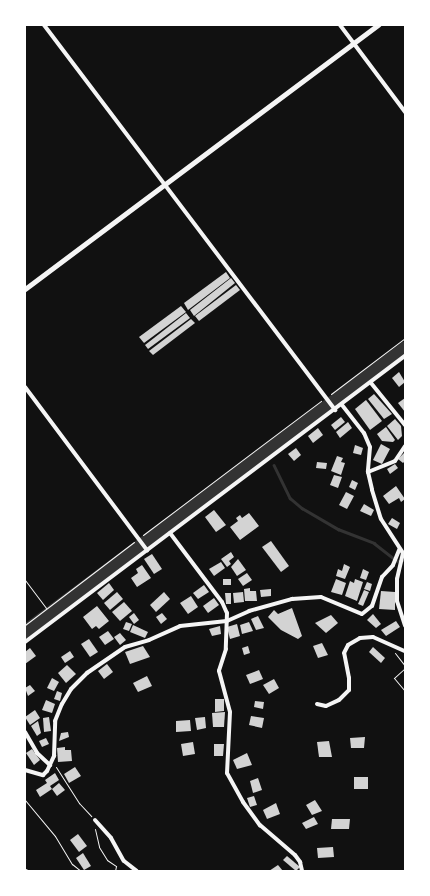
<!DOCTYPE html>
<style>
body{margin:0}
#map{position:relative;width:430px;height:896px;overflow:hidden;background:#111;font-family:"Alegreya Sans",sans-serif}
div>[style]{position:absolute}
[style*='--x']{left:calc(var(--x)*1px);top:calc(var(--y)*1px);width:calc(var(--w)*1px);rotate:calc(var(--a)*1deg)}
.stream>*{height:2.5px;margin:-1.25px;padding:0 1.25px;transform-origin:1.25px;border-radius:1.25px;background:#333}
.river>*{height:14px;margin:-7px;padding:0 7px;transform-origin:7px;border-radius:7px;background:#333}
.building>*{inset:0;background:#d3d3d3}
.path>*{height:1px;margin:-0.5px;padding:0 0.5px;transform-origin:0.5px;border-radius:0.5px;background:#f5f5f5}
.minor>*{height:4px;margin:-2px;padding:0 2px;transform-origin:2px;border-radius:2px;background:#f5f5f5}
.tertiary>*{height:4.5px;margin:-2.25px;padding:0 2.25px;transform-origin:2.25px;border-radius:2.25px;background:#f5f5f5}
span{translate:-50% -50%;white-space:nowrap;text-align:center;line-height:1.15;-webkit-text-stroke:4.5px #fff;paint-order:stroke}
.frame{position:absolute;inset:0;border:26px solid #fff;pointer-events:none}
</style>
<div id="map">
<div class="stream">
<div style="--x:274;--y:465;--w:37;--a:64"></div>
<div style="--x:290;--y:498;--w:16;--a:40"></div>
<div style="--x:302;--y:508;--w:42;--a:30.3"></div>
<div style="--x:338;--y:529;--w:39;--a:21"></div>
<div style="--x:374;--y:543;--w:29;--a:38"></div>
<div style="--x:397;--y:561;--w:8;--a:0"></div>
</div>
<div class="river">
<div style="--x:25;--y:632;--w:474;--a:-36.7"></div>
</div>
<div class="building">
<div style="clip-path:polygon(226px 272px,230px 278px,188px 310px,184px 303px)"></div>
<div style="clip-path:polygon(231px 278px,235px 283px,194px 316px,190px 310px)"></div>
<div style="clip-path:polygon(236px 285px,240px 290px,199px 321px,195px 316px)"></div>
<div style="clip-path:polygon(181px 306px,186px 312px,144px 343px,139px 337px)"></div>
<div style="clip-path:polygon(186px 313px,190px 318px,148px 349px,145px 345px)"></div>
<div style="clip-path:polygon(191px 319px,195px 323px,153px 355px,149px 351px)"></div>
<div style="clip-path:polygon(399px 372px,405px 382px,399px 387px,392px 378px)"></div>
<div style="clip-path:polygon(374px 394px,392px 414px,384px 419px,368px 399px)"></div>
<div style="clip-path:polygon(405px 398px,405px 412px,398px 403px)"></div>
<div style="clip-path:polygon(366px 400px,382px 421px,370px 430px,355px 409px)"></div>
<div style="clip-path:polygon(341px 417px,345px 422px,335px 430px,331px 425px)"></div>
<div style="clip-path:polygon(395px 419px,401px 426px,402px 436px,398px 440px,387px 426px)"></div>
<div style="clip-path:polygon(348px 422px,352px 428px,340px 438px,336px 432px)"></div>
<div style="clip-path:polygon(386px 427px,395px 440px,393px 442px,382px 441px,377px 434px)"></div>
<div style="clip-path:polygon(318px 428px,323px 435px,313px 443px,308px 436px)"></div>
<div style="clip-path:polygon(381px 444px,390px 449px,382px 464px,373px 460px)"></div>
<div style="clip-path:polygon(355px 445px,363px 448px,361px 455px,353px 453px)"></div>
<div style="clip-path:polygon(296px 448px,301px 455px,294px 461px,288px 454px)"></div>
<div style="clip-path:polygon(405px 452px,405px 461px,403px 463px,398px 459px)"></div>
<div style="clip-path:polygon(337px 456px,343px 458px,341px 462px,345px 463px,341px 475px,331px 471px)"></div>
<div style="clip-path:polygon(317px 462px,327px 463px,326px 469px,316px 468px)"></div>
<div style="clip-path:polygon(395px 464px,398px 468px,390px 474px,387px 469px)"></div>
<div style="clip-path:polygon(334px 475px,342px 477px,338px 488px,330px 485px)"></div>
<div style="clip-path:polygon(352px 480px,358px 483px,355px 490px,349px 487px)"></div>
<div style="clip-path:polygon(396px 486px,405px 499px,401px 502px,399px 498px,389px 504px,383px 496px)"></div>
<div style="clip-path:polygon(346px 492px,354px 496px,347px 509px,339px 505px)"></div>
<div style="clip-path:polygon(364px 504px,374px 510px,371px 516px,360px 511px)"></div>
<div style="clip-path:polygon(214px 510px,226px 525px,216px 532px,205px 517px)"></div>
<div style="clip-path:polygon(249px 513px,259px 526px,240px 540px,230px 527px,238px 521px,236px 518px,240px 515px,242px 518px)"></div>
<div style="clip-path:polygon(392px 518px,400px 523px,397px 529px,388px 524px)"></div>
<div style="clip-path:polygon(271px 541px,289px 566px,281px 572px,262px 547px)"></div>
<div style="clip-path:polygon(231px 552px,234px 557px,229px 561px,231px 564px,227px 567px,221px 559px)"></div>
<div style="clip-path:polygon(152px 554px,162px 569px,154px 574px,144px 559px)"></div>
<div style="clip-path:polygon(238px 559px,246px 570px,237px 576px,231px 567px)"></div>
<div style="clip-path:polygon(221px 562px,225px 568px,214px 576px,209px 569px)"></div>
<div style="clip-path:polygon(344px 564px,350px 567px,345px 579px,336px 576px,338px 569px,342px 571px)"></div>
<div style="clip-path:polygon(142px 565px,151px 578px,137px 587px,131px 578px,138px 573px,136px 569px)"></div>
<div style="clip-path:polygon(363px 569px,369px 572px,366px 580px,360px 578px)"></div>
<div style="clip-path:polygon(247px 573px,252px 580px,243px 586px,238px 579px)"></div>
<div style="clip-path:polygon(223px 579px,231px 579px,231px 585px,223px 585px)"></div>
<div style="clip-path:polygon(336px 579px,346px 583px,342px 595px,331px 592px)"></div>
<div style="clip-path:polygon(355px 579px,363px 582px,357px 601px,345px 596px,350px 581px,354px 583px)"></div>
<div style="clip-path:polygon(367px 582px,372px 584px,370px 591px,364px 589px)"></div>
<div style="clip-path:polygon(109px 583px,114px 590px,103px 600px,97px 593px)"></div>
<div style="clip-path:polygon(204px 585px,209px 592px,198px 599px,193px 593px)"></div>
<div style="clip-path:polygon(250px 588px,250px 591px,256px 591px,257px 601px,245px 601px,244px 589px)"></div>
<div style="clip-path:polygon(271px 589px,271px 596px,261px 597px,260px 590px)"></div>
<div style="clip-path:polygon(364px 590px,369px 592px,363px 606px,358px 604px)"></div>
<div style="clip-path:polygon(381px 591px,395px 592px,395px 610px,379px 609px)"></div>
<div style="clip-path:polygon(117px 592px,123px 599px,110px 610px,104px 603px)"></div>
<div style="clip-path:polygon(164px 592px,170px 599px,156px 612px,150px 605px)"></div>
<div style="clip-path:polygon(243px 592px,244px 602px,234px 603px,233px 593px)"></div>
<div style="clip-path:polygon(225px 593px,231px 593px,231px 604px,226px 604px)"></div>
<div style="clip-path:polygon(191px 596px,198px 607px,188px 614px,180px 603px)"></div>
<div style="clip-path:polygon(214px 598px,219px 605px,208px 613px,203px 606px)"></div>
<div style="clip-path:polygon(124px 602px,132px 611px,120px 621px,112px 612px)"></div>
<div style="clip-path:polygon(97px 606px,109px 621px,99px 629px,96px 626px,92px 629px,83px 617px)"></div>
<div style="clip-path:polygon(292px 608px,302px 636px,298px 639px,281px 630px,268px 617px,274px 610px,278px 614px)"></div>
<div style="clip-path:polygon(134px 613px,139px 620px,134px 624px,129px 617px)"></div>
<div style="clip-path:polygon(162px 613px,167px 619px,161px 624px,156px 617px)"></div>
<div style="clip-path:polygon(373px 614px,381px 624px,376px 628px,367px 620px)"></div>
<div style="clip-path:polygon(331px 615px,338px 623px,326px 633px,315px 623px)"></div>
<div style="clip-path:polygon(258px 616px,264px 628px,256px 630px,251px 619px)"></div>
<div style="clip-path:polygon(396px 621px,400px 627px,386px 636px,381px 630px)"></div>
<div style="clip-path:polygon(126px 622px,132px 624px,129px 631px,123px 629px)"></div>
<div style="clip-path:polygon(249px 622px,253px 631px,242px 634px,240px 625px)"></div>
<div style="clip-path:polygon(237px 624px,240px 636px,230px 639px,227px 627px)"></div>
<div style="clip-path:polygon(133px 625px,148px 632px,145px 638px,130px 632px)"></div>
<div style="clip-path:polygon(220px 626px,221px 634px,212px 636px,209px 629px)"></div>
<div style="clip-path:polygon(108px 631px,114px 639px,105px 645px,99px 637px)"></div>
<div style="clip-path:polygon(120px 633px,126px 640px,120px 645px,114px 637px)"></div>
<div style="clip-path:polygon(89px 639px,98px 652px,90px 657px,81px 644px)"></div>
<div style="clip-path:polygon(322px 643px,328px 655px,318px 658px,313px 646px)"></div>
<div style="clip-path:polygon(143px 646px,150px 657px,130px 664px,125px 652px)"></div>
<div style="clip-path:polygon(248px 646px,250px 653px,244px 655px,242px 648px)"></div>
<div style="clip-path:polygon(373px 647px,385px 658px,381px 663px,369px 652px)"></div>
<div style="clip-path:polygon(30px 648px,36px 656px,25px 664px,25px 652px)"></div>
<div style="clip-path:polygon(70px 651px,74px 657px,65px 663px,61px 657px)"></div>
<div style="clip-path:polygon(107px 664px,113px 672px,104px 679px,98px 671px)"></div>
<div style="clip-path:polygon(67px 665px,76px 674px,66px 683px,58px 673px)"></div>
<div style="clip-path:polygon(259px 670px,263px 679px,250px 684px,246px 675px)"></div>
<div style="clip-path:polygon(147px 676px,152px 686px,138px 692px,133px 683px)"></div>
<div style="clip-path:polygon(52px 678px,59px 682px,54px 691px,47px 688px)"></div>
<div style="clip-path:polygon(274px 679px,279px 688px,269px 694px,263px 685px)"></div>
<div style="clip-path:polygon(30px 685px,35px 691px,28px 696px,25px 688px)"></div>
<div style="clip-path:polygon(57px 691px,62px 693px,60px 701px,54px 699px)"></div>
<div style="clip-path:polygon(215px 699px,224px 699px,224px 711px,215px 712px)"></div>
<div style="clip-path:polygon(46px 700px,55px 704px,52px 713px,42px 710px)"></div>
<div style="clip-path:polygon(255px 701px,264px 702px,263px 709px,254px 707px)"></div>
<div style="clip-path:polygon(35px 710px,40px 718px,30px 725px,25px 717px)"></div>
<div style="clip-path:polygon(225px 712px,224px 727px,213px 727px,212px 713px)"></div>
<div style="clip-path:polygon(251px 716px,264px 718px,262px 728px,249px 725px)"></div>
<div style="clip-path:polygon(49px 717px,51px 731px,44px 732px,43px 718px)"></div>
<div style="clip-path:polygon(205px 717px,206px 728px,197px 730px,195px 718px)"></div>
<div style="clip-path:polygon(190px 720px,191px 731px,176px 732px,176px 721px)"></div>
<div style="clip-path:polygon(38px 721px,41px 733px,37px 736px,31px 726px)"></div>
<div style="clip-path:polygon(68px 732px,69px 737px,59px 741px,61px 733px)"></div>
<div style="clip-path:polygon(365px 737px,364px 748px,351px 748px,350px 738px)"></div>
<div style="clip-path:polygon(46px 738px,49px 744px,42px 747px,39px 741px)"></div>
<div style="clip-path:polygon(329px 741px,332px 757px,319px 757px,317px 742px)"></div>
<div style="clip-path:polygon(193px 742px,195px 754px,183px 756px,181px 744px)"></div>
<div style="clip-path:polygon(214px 744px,224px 744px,223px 756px,214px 756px)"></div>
<div style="clip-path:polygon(65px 747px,65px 750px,71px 750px,72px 761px,58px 762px,57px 748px)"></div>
<div style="clip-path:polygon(32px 749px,40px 760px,34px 765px,26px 753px)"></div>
<div style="clip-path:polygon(247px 753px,252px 765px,237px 769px,233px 760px)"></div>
<div style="clip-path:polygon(75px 767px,81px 776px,69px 783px,64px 774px)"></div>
<div style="clip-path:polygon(55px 773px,59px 780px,50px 786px,52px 789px,40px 797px,36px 790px,47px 783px,45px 780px)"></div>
<div style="clip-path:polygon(354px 777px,368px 777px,368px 789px,354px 789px)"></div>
<div style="clip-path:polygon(258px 778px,262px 790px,253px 793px,250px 781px)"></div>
<div style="clip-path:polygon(59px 783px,65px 790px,57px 796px,52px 789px)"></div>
<div style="clip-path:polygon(254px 796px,257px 805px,250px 807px,247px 798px)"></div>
<div style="clip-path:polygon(315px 800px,322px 811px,312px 815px,306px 805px)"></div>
<div style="clip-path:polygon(276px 803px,280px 814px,267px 819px,263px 810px)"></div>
<div style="clip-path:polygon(314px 817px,318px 824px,306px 829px,302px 823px)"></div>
<div style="clip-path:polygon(332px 819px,350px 819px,349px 829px,331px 829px)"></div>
<div style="clip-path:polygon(78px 834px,87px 846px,79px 852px,70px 840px)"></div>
<div style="clip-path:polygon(333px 847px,334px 857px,318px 858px,317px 848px)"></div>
<div style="clip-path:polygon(83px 853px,91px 866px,84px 870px,76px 858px)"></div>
<div style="clip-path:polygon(287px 856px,300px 867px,296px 871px,283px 860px)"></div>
<div style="clip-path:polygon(278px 865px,283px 871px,269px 871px)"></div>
</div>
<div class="path">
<div style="--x:331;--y:394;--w:93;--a:-37.1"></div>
<div style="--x:143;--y:535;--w:223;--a:-37"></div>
<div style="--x:25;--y:580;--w:35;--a:53"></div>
<div style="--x:25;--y:625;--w:137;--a:-37.3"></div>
<div style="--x:395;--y:653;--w:16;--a:52"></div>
<div style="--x:405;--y:668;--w:15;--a:138"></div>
<div style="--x:394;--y:678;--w:17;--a:50"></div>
<div style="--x:56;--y:767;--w:43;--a:57.4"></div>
<div style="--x:79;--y:803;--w:18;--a:47"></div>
<div style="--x:25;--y:800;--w:47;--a:50.2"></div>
<div style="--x:55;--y:836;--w:33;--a:59"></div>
<div style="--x:72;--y:864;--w:11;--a:38"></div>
<div style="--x:95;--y:829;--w:18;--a:77"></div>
<div style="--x:99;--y:847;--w:15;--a:58"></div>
<div style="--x:107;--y:860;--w:11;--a:34"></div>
<div style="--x:116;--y:866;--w:5;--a:101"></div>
</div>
<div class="minor">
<div style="--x:44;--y:25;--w:483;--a:52.9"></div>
<div style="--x:340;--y:25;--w:109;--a:53.2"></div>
<div style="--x:371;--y:383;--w:54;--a:51"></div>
<div style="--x:25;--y:387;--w:204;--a:53.2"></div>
<div style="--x:342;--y:405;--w:36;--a:52"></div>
<div style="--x:364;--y:433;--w:15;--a:67"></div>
<div style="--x:370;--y:447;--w:25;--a:95"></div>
<div style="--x:368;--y:472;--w:18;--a:77"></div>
<div style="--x:372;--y:490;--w:30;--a:73"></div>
<div style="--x:381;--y:519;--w:40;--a:57.1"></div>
<div style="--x:403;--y:553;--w:27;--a:103"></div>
<div style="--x:397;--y:579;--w:22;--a:90"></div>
<div style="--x:397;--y:601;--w:26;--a:72"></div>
<div style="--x:368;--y:472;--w:29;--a:-22"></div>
<div style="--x:395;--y:461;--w:18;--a:-56"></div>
<div style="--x:170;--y:533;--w:86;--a:53"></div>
<div style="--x:222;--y:602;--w:12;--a:66"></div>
<div style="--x:227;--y:613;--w:36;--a:92"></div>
<div style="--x:226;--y:649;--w:23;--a:108"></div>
<div style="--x:219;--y:671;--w:42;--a:75"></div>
<div style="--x:230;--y:712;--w:61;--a:92.8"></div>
<div style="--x:227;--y:773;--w:33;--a:61"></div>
<div style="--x:243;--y:802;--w:29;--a:54"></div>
<div style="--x:260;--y:825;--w:46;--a:40.6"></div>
<div style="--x:295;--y:855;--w:9;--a:54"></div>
<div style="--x:300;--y:862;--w:9;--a:77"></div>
<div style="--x:25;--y:642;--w:476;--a:-37"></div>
<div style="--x:317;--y:704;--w:9;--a:13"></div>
<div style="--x:326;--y:706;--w:14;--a:-25"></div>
<div style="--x:339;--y:700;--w:14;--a:-45"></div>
<div style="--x:349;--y:690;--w:12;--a:-90"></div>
<div style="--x:349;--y:678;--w:25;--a:-101"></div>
<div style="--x:344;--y:653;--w:9;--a:-63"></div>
<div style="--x:348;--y:645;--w:14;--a:-30"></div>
<div style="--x:360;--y:638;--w:13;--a:-4"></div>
<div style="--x:373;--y:637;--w:35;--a:24"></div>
<div style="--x:25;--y:732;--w:24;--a:60"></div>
<div style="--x:37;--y:753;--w:18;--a:43"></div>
<div style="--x:25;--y:770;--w:19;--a:16"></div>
<div style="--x:43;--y:775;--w:6;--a:-45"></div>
<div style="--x:47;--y:771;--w:17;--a:-65"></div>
<div style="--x:54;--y:756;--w:35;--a:-88"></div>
<div style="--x:55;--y:721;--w:18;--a:-68"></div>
<div style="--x:62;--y:704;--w:17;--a:-59"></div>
<div style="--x:71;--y:689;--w:23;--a:-45"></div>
<div style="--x:87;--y:673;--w:46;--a:-34.4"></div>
<div style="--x:125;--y:647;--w:25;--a:-16"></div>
<div style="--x:149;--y:640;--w:34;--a:-24"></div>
<div style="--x:180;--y:626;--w:47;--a:-6.1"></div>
<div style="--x:227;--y:621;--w:24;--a:-24"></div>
<div style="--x:249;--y:611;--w:45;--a:-15.6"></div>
<div style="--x:292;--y:599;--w:29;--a:-4"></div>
<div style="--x:321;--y:597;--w:44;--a:22.5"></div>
<div style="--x:362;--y:614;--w:13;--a:-39"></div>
<div style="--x:372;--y:606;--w:31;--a:-71"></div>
<div style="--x:382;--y:577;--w:16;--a:-47"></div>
<div style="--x:393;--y:565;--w:16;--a:-68"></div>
<div style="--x:95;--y:820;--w:24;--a:48"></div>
<div style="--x:111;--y:838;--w:26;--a:61"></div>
<div style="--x:124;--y:861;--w:16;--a:38"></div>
<div style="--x:25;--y:871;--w:1;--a:0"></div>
</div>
<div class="tertiary">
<div style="--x:25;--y:289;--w:441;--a:-36.8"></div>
</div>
<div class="frame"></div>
</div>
